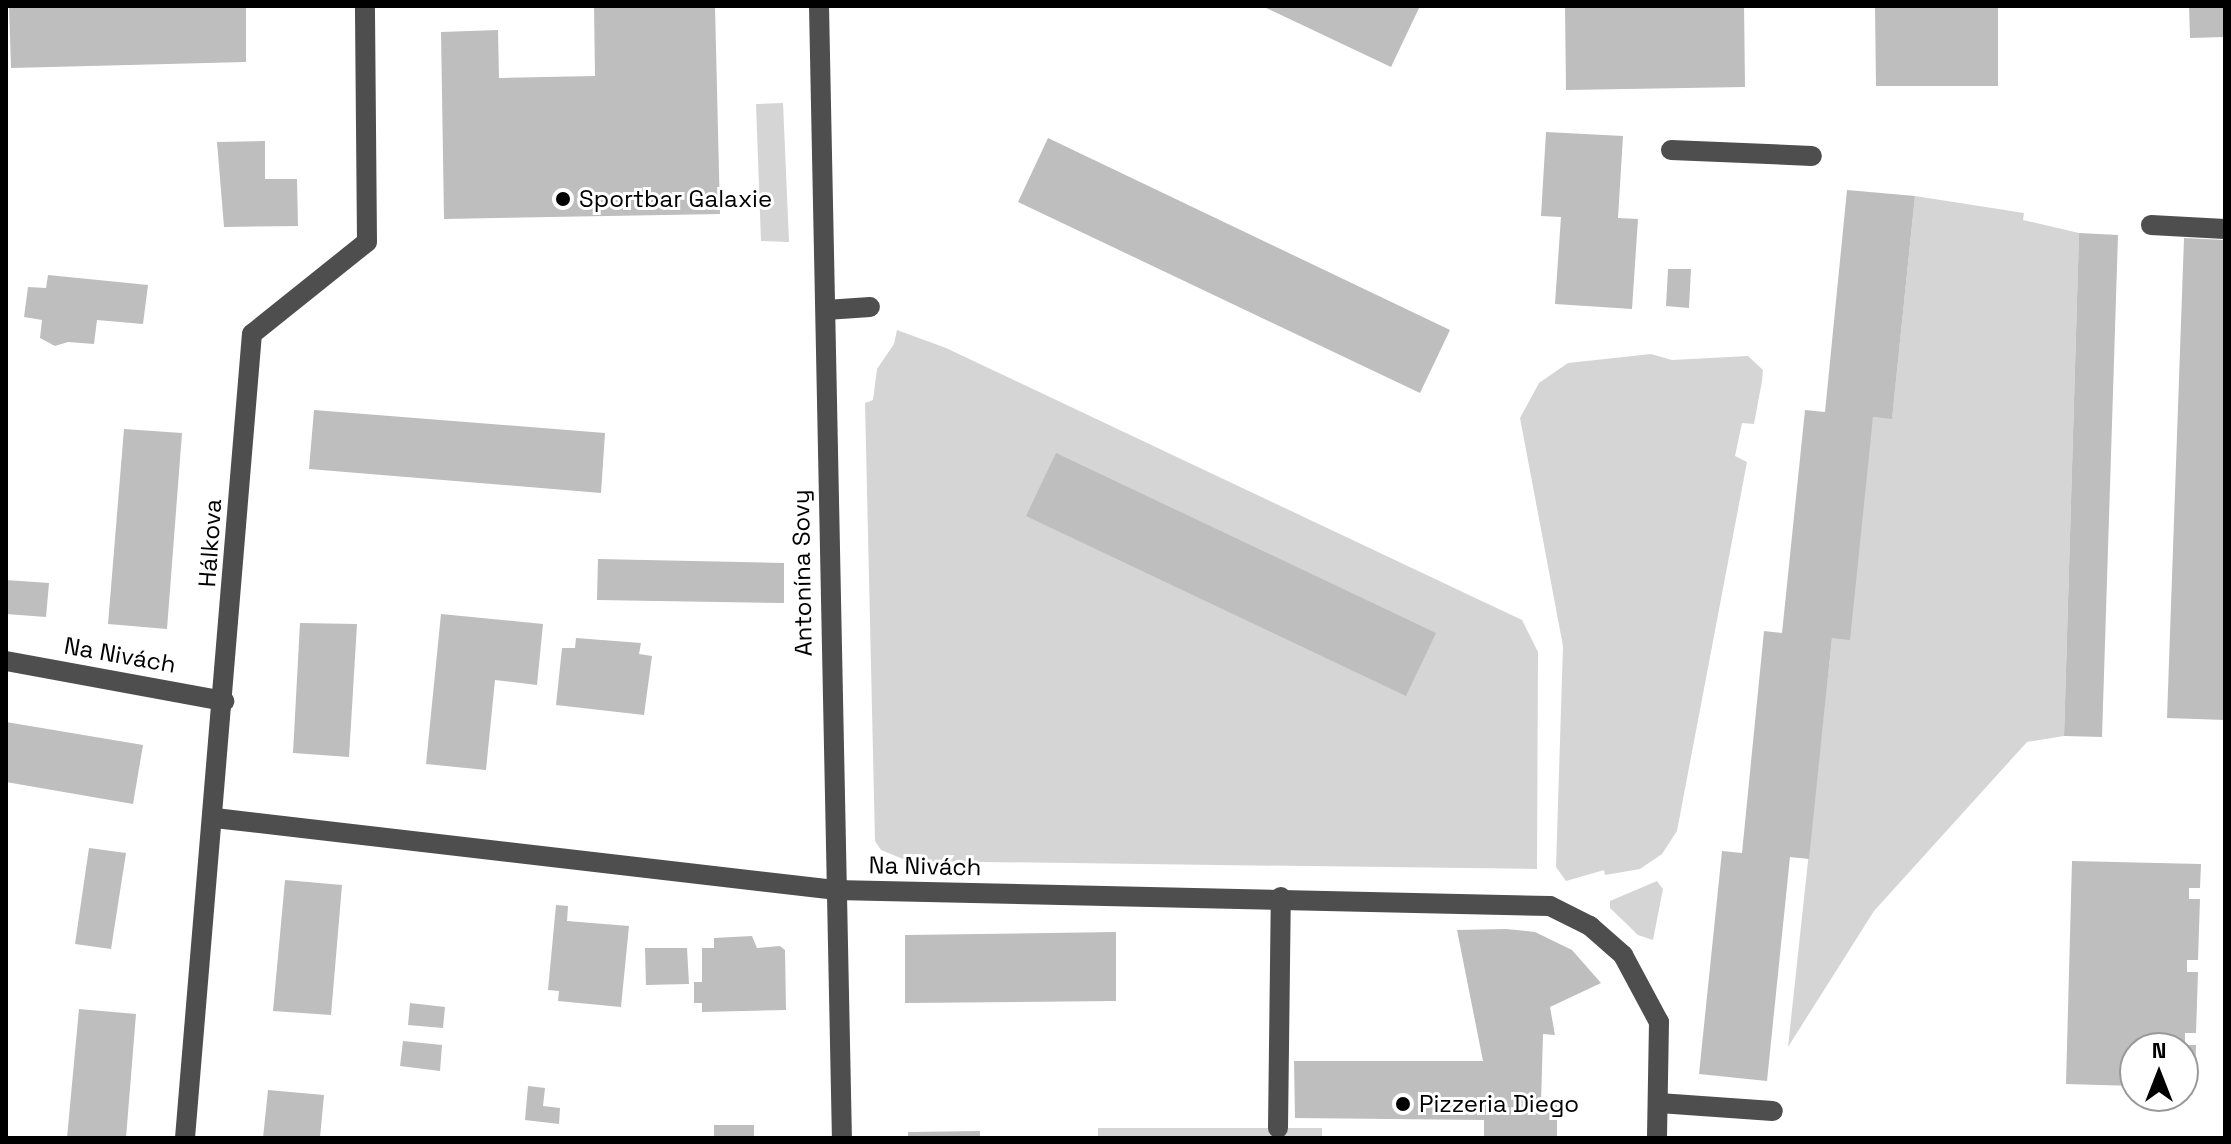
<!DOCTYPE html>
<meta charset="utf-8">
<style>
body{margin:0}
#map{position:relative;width:2231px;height:1144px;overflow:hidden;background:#fff;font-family:"Space Grotesk",sans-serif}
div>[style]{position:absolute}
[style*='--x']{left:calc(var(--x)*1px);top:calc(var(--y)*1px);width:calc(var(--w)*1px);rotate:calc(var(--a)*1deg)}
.green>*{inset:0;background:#d5d5d5}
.building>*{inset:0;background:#bebebe}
.minor>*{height:20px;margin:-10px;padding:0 10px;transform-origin:10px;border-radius:10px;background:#4e4e4e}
.dots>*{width:22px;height:22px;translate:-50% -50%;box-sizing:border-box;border:4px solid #fff;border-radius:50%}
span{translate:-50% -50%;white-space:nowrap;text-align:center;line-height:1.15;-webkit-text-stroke:6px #fff;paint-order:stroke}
.poi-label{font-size:24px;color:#000}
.left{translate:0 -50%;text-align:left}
.street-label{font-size:24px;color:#000}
.frame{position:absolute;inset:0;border:8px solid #000;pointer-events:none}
.north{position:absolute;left:2119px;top:1032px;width:80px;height:80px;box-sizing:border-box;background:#fff;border:2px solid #999;border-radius:50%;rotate:0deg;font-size:22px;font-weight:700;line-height:32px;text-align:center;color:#000}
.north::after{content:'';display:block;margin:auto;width:28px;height:36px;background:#000;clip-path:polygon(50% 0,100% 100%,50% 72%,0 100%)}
</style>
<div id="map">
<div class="green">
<div style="clip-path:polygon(783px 103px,789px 242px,761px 241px,756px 104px)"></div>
<div style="clip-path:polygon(1915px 196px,2024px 213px,2023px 220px,2079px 233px,2064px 736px,2027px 742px,1874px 911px,1788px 1047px,1832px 638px,1873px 417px,1892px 418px)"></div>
<div style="clip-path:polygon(897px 330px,946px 348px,1522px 620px,1538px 652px,1537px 869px,908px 861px,881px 850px,875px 841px,865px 403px,873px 400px,877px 369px,894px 344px)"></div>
<div style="clip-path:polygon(1651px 354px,1672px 360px,1748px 356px,1763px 370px,1762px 381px,1754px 424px,1742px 423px,1735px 456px,1747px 462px,1677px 831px,1662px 854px,1640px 869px,1605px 875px,1604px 870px,1566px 881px,1556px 867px,1563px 646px,1520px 418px,1539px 383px,1568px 363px)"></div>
<div style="clip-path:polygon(1657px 881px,1663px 889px,1653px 940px,1638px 935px,1610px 908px,1610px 901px)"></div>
<div style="clip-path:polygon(1098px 1128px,1322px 1128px,1322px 1138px,1098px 1138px)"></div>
</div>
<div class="building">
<div style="clip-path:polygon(9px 6px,246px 6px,246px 62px,11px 68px)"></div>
<div style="clip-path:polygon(594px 6px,715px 6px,720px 214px,444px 219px,441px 32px,498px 30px,499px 78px,595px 76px)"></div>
<div style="clip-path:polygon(1262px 6px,1420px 6px,1391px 67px)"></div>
<div style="clip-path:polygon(1565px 6px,1744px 6px,1745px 87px,1566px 90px)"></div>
<div style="clip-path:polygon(1875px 6px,1998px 6px,1998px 86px,1876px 86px)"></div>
<div style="clip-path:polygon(2189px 6px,2225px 6px,2225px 37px,2190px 38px)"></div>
<div style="clip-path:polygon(1546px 132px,1623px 136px,1618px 218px,1638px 219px,1632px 309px,1555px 304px,1561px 217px,1541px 216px)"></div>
<div style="clip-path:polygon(1048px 138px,1450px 330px,1420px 393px,1018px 202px)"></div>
<div style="clip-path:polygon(265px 141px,265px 179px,297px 179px,298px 226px,224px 227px,217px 142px)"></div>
<div style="clip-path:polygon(1847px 190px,1915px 196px,1892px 419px,1873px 417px,1850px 640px,1832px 638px,1809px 859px,1790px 857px,1767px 1081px,1699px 1074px,1722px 851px,1742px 853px,1764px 631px,1782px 633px,1805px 410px,1825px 412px)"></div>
<div style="clip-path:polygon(2079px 233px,2118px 235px,2102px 737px,2064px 736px)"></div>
<div style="clip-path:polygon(2184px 238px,2225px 240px,2225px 720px,2167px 718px)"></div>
<div style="clip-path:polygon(1668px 269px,1691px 269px,1689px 308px,1666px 306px)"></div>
<div style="clip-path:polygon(48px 275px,148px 285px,143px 324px,97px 320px,94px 344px,68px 342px,55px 346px,40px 338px,42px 320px,24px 317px,28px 287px,46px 288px)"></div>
<div style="clip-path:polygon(314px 410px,605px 433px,601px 493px,309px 469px)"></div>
<div style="clip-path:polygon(124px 429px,182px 433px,167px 629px,108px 624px)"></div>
<div style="clip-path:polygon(1056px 453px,1436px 633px,1406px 696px,1026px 516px)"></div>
<div style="clip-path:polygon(598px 559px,784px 563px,784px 603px,597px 600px)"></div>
<div style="clip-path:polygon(6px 580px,49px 583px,46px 617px,6px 614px)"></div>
<div style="clip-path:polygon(441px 614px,543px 624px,537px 685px,495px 680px,486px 770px,426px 764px)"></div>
<div style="clip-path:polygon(300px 623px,357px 624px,349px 757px,293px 753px)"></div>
<div style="clip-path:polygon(576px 638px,641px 643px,639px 654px,652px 656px,644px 715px,556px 705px,562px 648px,575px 648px)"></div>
<div style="clip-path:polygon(6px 722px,143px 745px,133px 804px,6px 782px)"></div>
<div style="clip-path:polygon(89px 848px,126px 853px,111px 949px,75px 944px)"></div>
<div style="clip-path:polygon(2072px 861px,2201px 864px,2200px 888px,2189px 888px,2189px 899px,2200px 899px,2198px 960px,2187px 960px,2187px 972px,2198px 972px,2196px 1033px,2185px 1033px,2185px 1045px,2196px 1045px,2195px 1088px,2183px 1087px,2183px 1048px,2135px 1048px,2135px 1086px,2066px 1084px)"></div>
<div style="clip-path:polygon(285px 880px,342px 885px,331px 1015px,273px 1011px)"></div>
<div style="clip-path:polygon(556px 905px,568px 906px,567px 921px,629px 926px,621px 1007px,558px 1001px,559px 991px,548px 990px)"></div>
<div style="clip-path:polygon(1506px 929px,1535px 932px,1572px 950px,1601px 983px,1550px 1007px,1555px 1035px,1543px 1034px,1541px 1103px,1557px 1103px,1557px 1138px,1484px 1138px,1484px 1120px,1295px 1118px,1294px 1061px,1483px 1061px,1457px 930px)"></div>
<div style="clip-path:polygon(1116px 932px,1116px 1001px,905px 1003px,905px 935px)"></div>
<div style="clip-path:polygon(752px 936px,757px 948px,780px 946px,785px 950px,786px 1010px,702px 1012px,702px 1003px,694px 1003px,694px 982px,702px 982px,702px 948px,714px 948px,714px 938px)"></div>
<div style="clip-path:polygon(645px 948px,687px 948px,689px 984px,646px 985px)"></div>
<div style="clip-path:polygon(410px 1003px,445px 1007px,443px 1028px,408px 1025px)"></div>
<div style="clip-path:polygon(79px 1009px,136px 1014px,126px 1138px,67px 1138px)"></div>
<div style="clip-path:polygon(403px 1041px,442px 1045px,440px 1071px,400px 1066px)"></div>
<div style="clip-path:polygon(528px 1086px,545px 1088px,543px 1106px,560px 1108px,559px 1124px,525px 1120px)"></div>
<div style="clip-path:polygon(268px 1090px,324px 1095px,320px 1138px,263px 1138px)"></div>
<div style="clip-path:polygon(714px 1125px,754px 1125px,754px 1138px,714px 1138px)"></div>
<div style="clip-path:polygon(980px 1131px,980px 1138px,908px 1138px,908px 1132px)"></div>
</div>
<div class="minor">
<div style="--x:819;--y:6;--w:1132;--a:88.84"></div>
<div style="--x:1671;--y:150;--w:141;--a:2.4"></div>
<div style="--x:2151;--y:225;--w:74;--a:3.1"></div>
<div style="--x:826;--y:310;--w:44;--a:-3.9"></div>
<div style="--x:6;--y:661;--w:222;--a:10.4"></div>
<div style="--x:215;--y:818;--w:624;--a:6.62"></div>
<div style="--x:835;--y:890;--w:715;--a:1.28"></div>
<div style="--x:1550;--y:906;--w:45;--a:26.6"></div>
<div style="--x:1590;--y:926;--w:44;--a:41.3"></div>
<div style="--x:1623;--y:955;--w:76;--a:61.8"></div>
<div style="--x:1659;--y:1022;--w:116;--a:91"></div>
<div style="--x:1659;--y:1103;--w:114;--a:4"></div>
<div style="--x:1278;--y:1128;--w:231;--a:-89.3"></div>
<div style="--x:185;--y:1138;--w:807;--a:-85.24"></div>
<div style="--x:252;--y:334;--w:147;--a:-38.7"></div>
<div style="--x:367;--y:242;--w:236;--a:-90.5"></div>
</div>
<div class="dots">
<div style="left:563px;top:199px;background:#000"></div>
<div style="left:1403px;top:1104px;background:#000"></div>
</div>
<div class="poi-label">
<span class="left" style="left:579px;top:199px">Sportbar Galaxie</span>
<span class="left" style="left:1419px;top:1104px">Pizzeria Diego</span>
</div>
<div class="street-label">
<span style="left:210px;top:543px;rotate:-86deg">Hálkova</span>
<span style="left:802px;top:573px;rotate:-91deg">Antonína Sovy</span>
<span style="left:120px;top:655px;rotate:10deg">Na Nivách</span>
<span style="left:925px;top:866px;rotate:1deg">Na Nivách</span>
</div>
<div class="frame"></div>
<div class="north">N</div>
</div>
